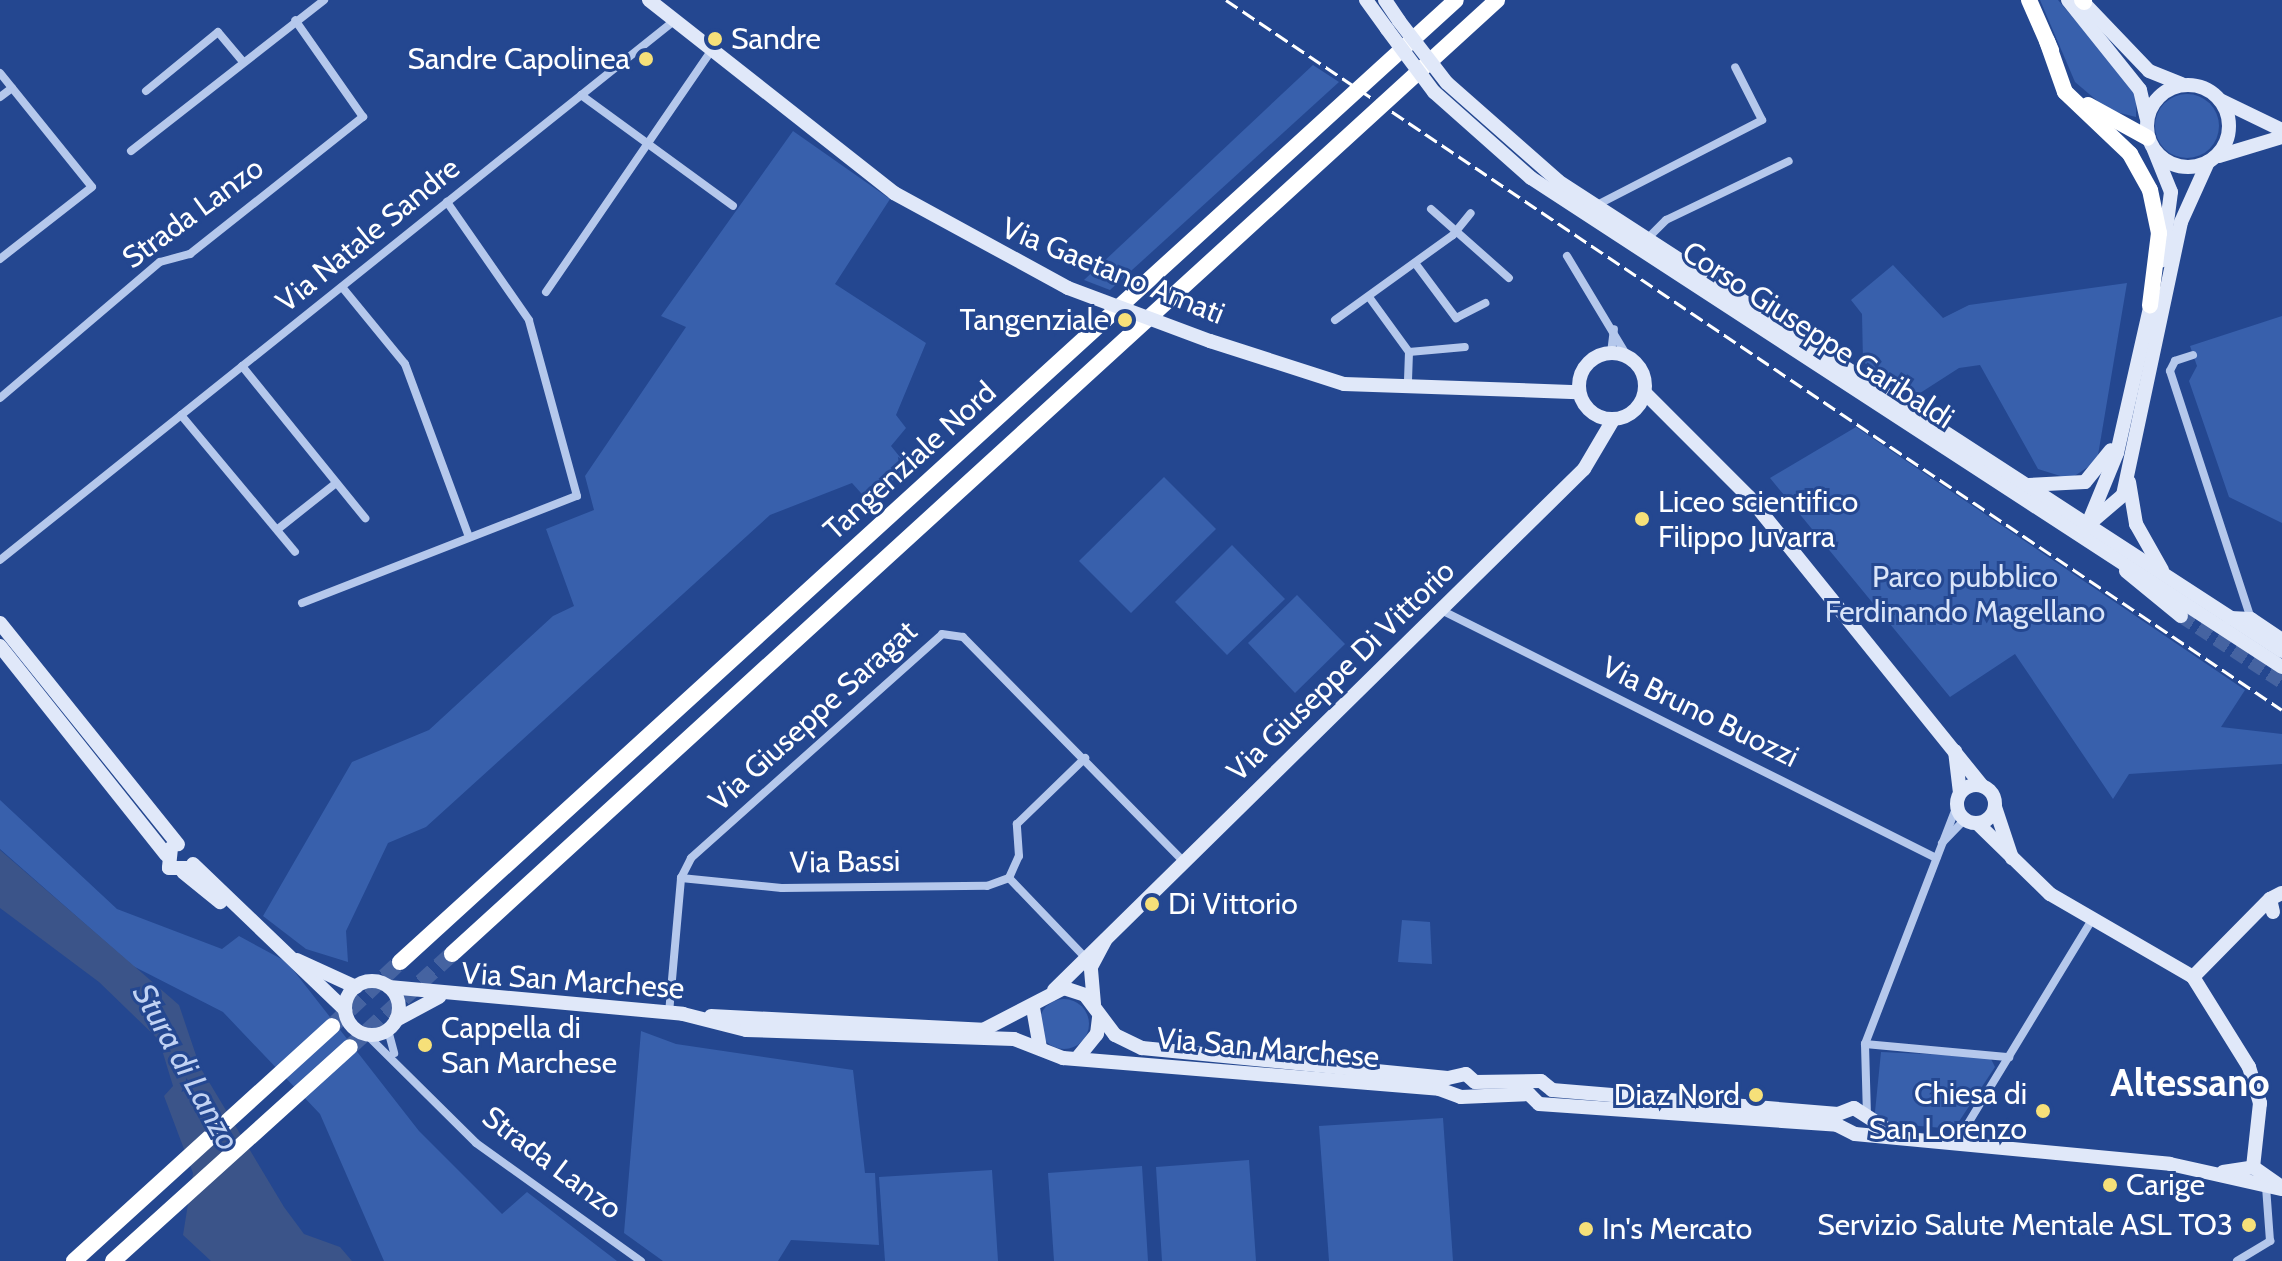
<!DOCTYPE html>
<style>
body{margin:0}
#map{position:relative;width:2282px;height:1261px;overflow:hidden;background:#244790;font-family:Cabin,sans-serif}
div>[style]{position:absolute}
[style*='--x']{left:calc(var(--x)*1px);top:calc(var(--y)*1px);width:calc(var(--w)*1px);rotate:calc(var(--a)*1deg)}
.green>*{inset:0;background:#3860ac}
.round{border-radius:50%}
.water>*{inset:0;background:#3b5489}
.secondary-tunnel>*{height:14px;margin-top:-7px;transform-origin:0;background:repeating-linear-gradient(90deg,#4563a1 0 14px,transparent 0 21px)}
.highway-tunnel>*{height:16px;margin-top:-8px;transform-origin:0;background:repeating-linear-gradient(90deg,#4563a1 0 16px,transparent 0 24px)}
.street>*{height:8px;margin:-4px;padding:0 4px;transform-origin:4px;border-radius:4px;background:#b5c8ec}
.secondary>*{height:14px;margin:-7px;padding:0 7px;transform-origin:7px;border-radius:7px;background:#e0e8f9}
.secondary>.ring{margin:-7px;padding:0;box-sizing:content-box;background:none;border:14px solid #e0e8f9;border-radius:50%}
.highway>*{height:16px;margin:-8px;padding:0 8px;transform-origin:8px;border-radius:8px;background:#fff}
.rail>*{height:3px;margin-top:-1.5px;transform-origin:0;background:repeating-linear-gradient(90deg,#fff 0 14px,transparent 0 20px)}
.secondary-bridge>*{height:14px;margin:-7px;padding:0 7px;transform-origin:7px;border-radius:7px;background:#e0e8f9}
.dots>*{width:22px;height:22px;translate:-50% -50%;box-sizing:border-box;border:4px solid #244790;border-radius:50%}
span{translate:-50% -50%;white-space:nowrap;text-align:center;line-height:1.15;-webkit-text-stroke:6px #244790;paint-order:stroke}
.poi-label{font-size:30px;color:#fff}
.left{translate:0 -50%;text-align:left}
.right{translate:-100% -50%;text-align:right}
.street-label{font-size:30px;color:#fff}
.park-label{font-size:30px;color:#dae5f9}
.water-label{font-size:32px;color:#c1d2f3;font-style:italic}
.district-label{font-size:38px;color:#fff;font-weight:700}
</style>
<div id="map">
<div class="green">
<div style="clip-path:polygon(2040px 0,2058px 0,2109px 60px,2136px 96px,2136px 117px,2108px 110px,2075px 82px)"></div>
<div style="clip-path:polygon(1313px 65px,1339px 82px,1110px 290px,1084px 280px)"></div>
<div class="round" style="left:2155px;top:94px;width:64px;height:64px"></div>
<div style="clip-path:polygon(793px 131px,890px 199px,835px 284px,926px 343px,896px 415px,906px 428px,891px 446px,908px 467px,869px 502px,852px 483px,770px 515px,426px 827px,388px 843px,346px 931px,348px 962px,306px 949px,263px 916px,352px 762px,429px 730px,553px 616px,574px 606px,546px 529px,594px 510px,585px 476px,686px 327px,661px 316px)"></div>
<div style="clip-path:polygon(1893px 265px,1943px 318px,1969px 305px,2127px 283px,2097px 461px,2070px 479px,2038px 469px,1980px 365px,1959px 368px,1917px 395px,1863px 362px,1862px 314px,1851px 300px)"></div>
<div style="clip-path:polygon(2282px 316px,2282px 523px,2229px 497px,2189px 381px,2197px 366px,2190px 346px)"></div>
<div style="clip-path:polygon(1856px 427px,2245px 690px,2221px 727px,2282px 734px,2282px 764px,2129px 774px,2113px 799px,2015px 654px,1950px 697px,1770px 478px)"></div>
<div style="clip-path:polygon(1164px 477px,1216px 529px,1131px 613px,1079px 561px)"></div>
<div style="clip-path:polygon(1232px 545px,1285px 599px,1227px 655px,1175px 602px)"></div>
<div style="clip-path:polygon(1297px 595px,1345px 644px,1295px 693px,1248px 643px)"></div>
<div style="clip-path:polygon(0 800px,117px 909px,222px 949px,239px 936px,287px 962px,419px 1131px,502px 1214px,527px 1192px,617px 1261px,384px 1261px,320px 1114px,223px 1012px,133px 966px,0 849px)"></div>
<div style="clip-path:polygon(1402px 920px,1430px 922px,1432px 964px,1398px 962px)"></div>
<div class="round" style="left:1039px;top:999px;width:50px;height:50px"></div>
<div style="clip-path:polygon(641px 1031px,676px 1044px,853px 1070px,865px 1173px,875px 1173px,879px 1245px,791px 1240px,778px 1261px,663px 1261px,624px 1233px)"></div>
<div style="clip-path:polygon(1881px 1052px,1990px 1057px,1995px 1067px,1954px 1129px,1874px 1122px)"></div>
<div style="clip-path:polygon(1443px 1118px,1453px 1261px,1329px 1261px,1319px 1126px)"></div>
<div style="clip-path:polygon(1249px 1160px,1256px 1261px,1162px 1261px,1156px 1167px)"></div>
<div style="clip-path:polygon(1142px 1166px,1148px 1261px,1054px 1261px,1048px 1173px)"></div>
<div style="clip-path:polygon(992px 1170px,998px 1261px,885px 1261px,879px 1177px)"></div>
</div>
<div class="water">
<div style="clip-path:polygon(0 850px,179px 1005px,200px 1067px,284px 1207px,304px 1234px,340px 1247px,352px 1261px,211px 1261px,183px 1235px,193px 1173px,164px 1096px,173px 1086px,159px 1040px,99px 982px,0 908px)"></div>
</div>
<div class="secondary-tunnel">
<div style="--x:2181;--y:616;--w:121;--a:33.2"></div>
</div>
<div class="highway-tunnel">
<div style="--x:332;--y:1026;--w:93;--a:-43.3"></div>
<div style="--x:350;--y:1047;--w:138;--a:-42.4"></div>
</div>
<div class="street">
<div style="--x:0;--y:73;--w:146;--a:51.1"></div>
<div style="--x:92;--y:187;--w:117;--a:142"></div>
<div style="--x:146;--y:91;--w:93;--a:-39.3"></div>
<div style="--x:218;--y:32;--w:39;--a:50"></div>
<div style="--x:581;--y:95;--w:188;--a:36.1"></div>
<div style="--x:0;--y:97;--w:15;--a:-37"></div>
<div style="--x:131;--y:151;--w:245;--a:-38"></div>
<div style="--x:1595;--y:206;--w:188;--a:-27.2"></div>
<div style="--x:1762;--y:120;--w:59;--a:-117"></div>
<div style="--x:1431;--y:209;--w:104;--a:41.5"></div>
<div style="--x:1647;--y:239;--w:27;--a:-45"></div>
<div style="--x:1666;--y:220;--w:136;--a:-25.6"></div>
<div style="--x:1567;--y:256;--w:117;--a:59"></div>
<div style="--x:1415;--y:263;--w:69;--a:53.3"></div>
<div style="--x:1456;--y:318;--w:33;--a:-27"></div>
<div style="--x:342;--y:287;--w:99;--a:50.7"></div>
<div style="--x:405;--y:364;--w:184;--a:69.7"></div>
<div style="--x:546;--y:292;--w:293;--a:-55.6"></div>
<div style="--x:1369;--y:297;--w:68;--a:54"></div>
<div style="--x:1409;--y:352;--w:35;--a:92"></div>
<div style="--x:1335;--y:320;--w:145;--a:-35.8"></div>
<div style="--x:1453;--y:235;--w:28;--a:-51"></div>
<div style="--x:1409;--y:352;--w:56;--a:-5.1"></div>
<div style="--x:1611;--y:353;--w:24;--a:-83"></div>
<div style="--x:2193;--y:355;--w:19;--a:162"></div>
<div style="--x:2175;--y:361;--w:11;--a:117"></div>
<div style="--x:2170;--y:371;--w:261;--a:71.9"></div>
<div style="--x:242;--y:366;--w:196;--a:51"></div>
<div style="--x:0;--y:398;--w:210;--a:-40.4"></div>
<div style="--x:160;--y:262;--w:31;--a:-15"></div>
<div style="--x:190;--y:254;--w:221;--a:-38.4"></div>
<div style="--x:363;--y:117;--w:118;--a:-125"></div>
<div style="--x:181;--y:415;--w:178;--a:50.2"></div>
<div style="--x:278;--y:529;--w:74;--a:-38.4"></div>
<div style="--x:0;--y:560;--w:864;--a:-38.66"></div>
<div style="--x:302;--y:603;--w:295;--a:-21.3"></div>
<div style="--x:577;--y:496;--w:182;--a:-105.3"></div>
<div style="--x:529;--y:320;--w:144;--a:-124.8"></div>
<div style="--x:1441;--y:610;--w:554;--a:26.61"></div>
<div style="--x:1942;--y:843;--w:33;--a:-46"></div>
<div style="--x:681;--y:878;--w:101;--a:5.7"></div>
<div style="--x:782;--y:888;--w:205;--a:-0.6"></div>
<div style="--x:987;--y:886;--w:23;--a:-20"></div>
<div style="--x:1009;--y:878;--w:24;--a:-66"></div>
<div style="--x:1019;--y:856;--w:32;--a:-94"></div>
<div style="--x:1017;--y:824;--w:95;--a:-44.1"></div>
<div style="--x:1009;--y:878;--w:105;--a:46.2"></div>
<div style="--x:669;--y:1013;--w:136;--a:-84.9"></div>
<div style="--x:681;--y:878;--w:22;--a:-63"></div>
<div style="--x:691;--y:858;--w:336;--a:-41.7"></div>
<div style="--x:942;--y:634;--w:21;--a:8"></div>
<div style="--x:963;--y:637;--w:314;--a:45.5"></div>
<div style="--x:388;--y:1030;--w:24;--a:75"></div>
<div style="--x:367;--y:1035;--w:153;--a:44.7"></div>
<div style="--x:476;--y:1143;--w:203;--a:35.6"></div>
<div style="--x:1865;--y:1044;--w:145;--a:5.2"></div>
<div style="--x:1867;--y:1116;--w:72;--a:-91.6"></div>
<div style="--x:1865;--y:1044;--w:256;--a:-68.9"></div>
<div style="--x:1958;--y:1140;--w:258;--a:-58.7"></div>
<div style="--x:2237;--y:1261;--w:39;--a:-31"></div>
<div style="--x:2270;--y:1241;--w:54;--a:-94.2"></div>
</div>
<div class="secondary">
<div style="--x:649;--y:0;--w:312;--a:38.2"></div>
<div style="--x:894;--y:193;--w:198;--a:28.6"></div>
<div style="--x:1366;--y:0;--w:36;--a:54"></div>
<div style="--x:1385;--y:0;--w:25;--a:56"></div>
<div style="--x:2068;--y:0;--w:115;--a:51.3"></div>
<div style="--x:2140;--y:90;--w:28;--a:77"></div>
<div style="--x:2081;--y:0;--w:98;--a:46.2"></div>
<div style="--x:2149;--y:71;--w:35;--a:22"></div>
<div style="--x:1447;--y:83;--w:148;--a:41.4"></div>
<div style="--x:1558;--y:181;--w:863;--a:32.99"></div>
<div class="ring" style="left:2147px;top:85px;width:68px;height:68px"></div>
<div style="--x:1434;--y:92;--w:130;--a:41.6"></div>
<div style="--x:1531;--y:178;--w:896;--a:33.07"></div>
<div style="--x:2222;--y:101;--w:67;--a:25.8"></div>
<div style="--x:2154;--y:150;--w:45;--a:68"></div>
<div style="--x:2171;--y:192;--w:69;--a:97.5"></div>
<div style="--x:2219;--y:156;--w:66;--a:-16.8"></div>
<div style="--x:1210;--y:341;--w:141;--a:17.8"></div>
<div style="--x:1344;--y:384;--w:234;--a:2"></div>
<div class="ring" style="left:1579px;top:353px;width:52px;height:52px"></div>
<div style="--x:1645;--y:393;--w:147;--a:45"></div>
<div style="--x:1749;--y:497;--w:370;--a:51.1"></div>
<div style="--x:2129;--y:482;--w:43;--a:80.5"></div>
<div style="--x:2136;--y:524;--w:53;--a:60.5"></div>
<div style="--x:2029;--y:485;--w:56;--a:-3.1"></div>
<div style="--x:2085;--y:482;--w:41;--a:-50.9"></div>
<div style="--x:2088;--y:525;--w:46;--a:-40.6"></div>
<div style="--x:2123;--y:495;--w:279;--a:-78"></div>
<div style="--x:2181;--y:222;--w:66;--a:-65.8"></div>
<div style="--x:2085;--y:531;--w:84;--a:-67.7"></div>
<div style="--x:2117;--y:453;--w:162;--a:-77.2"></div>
<div style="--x:2126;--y:571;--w:71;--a:39.3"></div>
<div style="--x:2230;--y:618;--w:21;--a:3"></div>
<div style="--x:2251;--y:619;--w:37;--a:34"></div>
<div style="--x:0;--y:623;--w:284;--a:51.2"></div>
<div style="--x:0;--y:646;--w:267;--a:51.5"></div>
<div style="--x:1955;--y:751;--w:42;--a:83.2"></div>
<div class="ring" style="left:1957px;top:785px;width:24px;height:24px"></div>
<div style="--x:1995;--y:807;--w:54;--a:71.6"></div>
<div style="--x:1977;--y:823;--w:102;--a:44.2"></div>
<div style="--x:2050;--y:894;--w:165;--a:30.1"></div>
<div style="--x:2193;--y:977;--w:106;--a:58.1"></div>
<div style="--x:2249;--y:1067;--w:38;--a:73"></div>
<div style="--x:2260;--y:1103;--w:64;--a:96.2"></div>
<div style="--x:171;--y:848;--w:20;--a:96"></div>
<div style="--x:169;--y:868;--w:22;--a:0"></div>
<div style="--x:193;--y:864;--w:211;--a:43.8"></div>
<div style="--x:183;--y:872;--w:48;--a:39"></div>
<div style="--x:2273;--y:912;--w:13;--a:-103"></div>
<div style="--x:2270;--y:899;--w:13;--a:-27"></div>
<div style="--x:297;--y:960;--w:65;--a:24.6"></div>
<div style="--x:2193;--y:977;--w:110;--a:-45.4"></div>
<div class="ring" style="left:345px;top:981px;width:40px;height:40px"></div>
<div style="--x:389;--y:987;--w:295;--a:5.2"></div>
<div style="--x:683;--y:1014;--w:65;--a:14.3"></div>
<div style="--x:746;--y:1030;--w:268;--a:1.9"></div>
<div style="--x:1014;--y:1039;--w:53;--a:21.2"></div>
<div style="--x:1063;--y:1058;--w:377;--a:4.7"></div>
<div style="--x:1439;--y:1089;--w:23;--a:20"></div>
<div style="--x:1461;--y:1097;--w:68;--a:-2.5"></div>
<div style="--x:1054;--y:990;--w:743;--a:-44.51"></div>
<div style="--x:1584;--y:469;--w:57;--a:-59.4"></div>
<div style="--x:1094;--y:1004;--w:37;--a:-95"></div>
<div style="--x:1091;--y:967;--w:30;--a:-62"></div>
<div style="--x:1033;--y:1008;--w:40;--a:80"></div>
<div style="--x:711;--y:1016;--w:272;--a:2.9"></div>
<div style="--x:983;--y:1030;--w:91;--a:-27.4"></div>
<div style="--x:1064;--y:988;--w:22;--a:18"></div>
<div style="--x:1085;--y:995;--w:50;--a:53.1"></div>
<div style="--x:1115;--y:1035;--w:30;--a:26"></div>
<div style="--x:1142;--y:1048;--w:307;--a:5.6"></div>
<div style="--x:1448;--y:1078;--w:18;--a:-13"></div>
<div style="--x:1466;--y:1074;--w:12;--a:42"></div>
<div style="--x:396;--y:1020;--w:49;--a:-28.1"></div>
<div style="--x:1079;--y:1056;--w:28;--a:-51"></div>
<div style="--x:1097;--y:1034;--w:16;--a:-83"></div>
<div style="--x:1475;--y:1082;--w:66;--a:-0.9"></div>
<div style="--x:1541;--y:1081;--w:14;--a:39"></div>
<div style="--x:1552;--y:1090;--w:287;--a:4.8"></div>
<div style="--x:1838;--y:1114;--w:17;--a:-21"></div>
<div style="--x:1854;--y:1108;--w:40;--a:32.9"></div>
<div style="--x:1529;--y:1094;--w:14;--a:45"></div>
<div style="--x:1539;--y:1104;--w:299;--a:4"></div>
<div style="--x:1837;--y:1125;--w:20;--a:27"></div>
<div style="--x:1855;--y:1134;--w:316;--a:5.4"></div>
<div style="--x:2170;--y:1164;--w:115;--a:12.6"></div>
<div style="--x:2223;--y:1172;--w:30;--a:-9"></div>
<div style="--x:2253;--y:1167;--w:35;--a:35"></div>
</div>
<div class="highway">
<div style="--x:2029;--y:0;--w:55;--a:66.3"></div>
<div style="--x:2082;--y:0;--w:3;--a:45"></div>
<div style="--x:2047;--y:41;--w:54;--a:70.6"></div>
<div style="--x:2065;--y:92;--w:90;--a:43.6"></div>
<div style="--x:2130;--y:154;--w:41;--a:60.9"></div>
<div style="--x:2150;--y:190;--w:44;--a:78.2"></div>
<div style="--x:2159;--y:233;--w:73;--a:97.1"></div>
<div style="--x:2088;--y:105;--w:68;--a:28.8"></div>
<div style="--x:452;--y:954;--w:1415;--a:-42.39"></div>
<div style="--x:400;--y:962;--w:1428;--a:-42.33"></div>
<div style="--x:74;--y:1261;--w:349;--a:-42.3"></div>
<div style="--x:113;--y:1261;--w:319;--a:-42.1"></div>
</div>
<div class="rail">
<div style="--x:1226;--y:0;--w:1272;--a:33.91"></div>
</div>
<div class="secondary-bridge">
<div style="--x:1399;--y:21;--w:78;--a:52.3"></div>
<div style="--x:1387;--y:29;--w:79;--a:53.3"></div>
<div style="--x:1068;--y:288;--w:152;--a:20.5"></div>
</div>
<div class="dots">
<div style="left:715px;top:39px;background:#f6e079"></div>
<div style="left:646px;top:59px;background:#f6e079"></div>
<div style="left:1125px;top:320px;background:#f6e079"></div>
<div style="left:1642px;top:519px;background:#f6e079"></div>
<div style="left:1152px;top:904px;background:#f6e079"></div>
<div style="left:425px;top:1045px;background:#f6e079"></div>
<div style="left:1756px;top:1095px;background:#f6e079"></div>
<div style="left:2043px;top:1111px;background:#f6e079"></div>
<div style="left:2110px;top:1185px;background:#f6e079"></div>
<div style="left:2249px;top:1225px;background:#f6e079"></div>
<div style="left:1586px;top:1229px;background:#f6e079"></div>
</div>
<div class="poi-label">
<span class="left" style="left:731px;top:39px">Sandre</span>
<span class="right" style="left:630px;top:59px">Sandre Capolinea</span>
<span class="right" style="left:1109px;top:320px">Tangenziale</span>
<span class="left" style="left:1658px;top:519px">Liceo scientifico<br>Filippo Juvarra</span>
<span class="left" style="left:1168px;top:904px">Di Vittorio</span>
<span class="left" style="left:441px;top:1045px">Cappella di<br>San Marchese</span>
<span class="right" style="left:2027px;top:1111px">Chiesa di<br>San Lorenzo</span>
<span class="right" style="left:1740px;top:1095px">Diaz Nord</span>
<span class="left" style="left:2126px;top:1185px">Carige</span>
<span class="right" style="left:2233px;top:1225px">Servizio Salute Mentale ASL TO3</span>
<span class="left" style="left:1602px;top:1229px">In's Mercato</span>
</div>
<div class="street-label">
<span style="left:193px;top:213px;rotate:-36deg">Strada Lanzo</span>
<span style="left:368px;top:235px;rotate:-39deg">Via Natale Sandre</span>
<span style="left:1113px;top:271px;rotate:22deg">Via Gaetano Amati</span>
<span style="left:1818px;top:335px;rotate:33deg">Corso Giuseppe Garibaldi</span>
<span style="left:910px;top:461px;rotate:-42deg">Tangenziale Nord</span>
<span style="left:1341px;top:671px;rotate:-44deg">Via Giuseppe Di Vittorio</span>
<span style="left:1700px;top:712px;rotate:26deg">Via Bruno Buozzi</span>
<span style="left:813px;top:716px;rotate:-42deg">Via Giuseppe Saragat</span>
<span style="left:845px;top:862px;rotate:-1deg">Via Bassi</span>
<span style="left:573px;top:981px;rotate:4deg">Via San Marchese</span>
<span style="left:1268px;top:1048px;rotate:5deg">Via San Marchese</span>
<span style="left:552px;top:1163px;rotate:37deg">Strada Lanzo</span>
</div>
<div class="park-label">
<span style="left:1965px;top:594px">Parco pubblico<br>Ferdinando Magellano</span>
</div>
<div class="water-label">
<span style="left:186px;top:1067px;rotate:61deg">Stura di Lanzo</span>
</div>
<div class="district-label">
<span style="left:2190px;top:1083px">Altessano</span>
</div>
</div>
